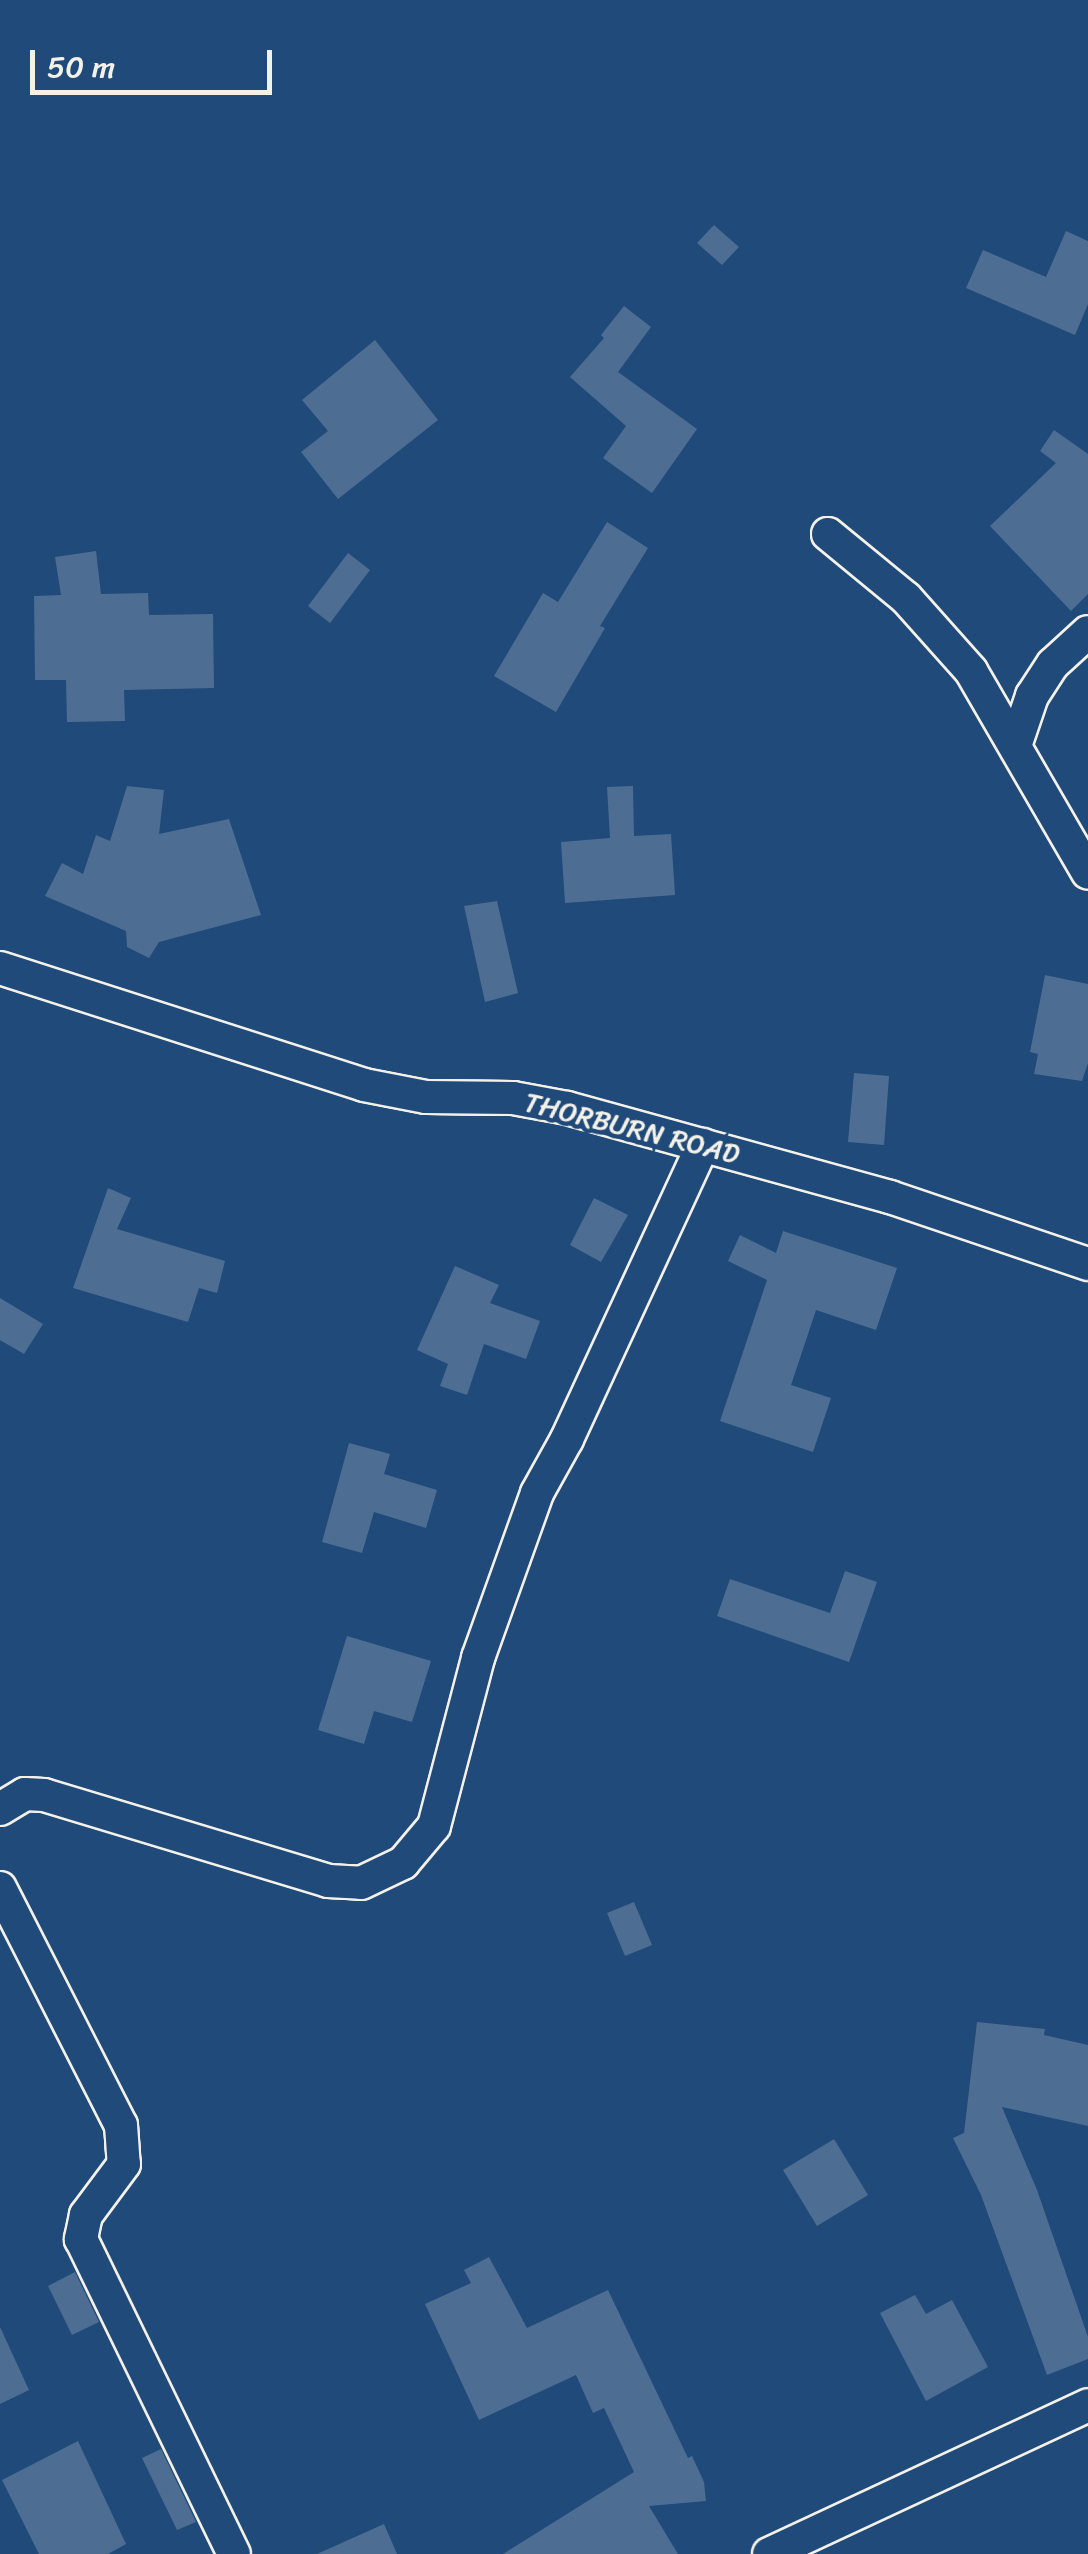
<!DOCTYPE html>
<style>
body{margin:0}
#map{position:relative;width:1088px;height:2554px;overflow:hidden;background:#1f4a7a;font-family:Sriracha,sans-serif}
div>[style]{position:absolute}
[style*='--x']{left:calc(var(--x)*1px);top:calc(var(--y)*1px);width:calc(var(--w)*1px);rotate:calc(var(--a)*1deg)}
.building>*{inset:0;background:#4d6e92}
.roads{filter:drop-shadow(2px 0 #f4f1e8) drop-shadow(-2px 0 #f4f1e8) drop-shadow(0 2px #f4f1e8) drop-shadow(0 -2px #f4f1e8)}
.minor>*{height:32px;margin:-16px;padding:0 16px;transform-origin:16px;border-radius:16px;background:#1f4a7a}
span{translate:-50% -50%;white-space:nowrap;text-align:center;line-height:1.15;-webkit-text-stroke:9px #1f4a7a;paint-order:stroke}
.street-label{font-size:28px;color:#f4f1e8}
.scale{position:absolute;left:30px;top:50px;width:242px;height:45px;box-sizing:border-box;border:5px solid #f4f1e8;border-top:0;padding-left:12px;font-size:30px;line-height:35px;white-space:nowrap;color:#f4f1e8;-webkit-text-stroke:8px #1f4a7a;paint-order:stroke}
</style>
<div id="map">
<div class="building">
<div style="clip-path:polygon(714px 225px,739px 247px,722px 265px,697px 243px)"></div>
<div style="clip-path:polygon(1066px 231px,1088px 241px,1088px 304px,1075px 335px,966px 288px,983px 250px,1046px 277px)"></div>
<div style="clip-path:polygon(624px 306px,651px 327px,618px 372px,697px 429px,652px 493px,603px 458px,626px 426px,570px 377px,604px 338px,601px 335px)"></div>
<div style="clip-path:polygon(375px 340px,438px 420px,338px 499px,301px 452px,328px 431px,302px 400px)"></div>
<div style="clip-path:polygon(1054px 430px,1088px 454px,1088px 594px,1071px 611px,990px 526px,1056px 463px,1040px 451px)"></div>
<div style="clip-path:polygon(607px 522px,648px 548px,600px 626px,605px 628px,556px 712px,494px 676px,543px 593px,558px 602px)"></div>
<div style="clip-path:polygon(96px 551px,101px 594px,148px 593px,149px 615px,213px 614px,214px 688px,124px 690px,125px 721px,67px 722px,66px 680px,35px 680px,34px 596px,61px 595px,55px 557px)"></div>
<div style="clip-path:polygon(348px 553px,370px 570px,330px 623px,308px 606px)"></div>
<div style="clip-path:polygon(127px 786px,164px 790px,159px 834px,229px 819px,261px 915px,159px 942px,149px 958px,127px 947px,126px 931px,45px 896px,62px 863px,83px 874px,96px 835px,110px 841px)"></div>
<div style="clip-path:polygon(633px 786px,634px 836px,671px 834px,675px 895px,565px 903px,561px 842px,610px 838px,607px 787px)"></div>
<div style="clip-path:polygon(497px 901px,518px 993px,485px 1002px,464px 906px)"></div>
<div style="clip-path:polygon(1045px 975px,1088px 984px,1088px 1063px,1082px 1081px,1034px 1074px,1038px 1054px,1030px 1052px)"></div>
<div style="clip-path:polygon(854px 1073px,889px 1076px,884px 1145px,848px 1142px)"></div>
<div style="clip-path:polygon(108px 1188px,131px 1198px,117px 1229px,225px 1261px,217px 1293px,199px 1288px,188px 1322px,73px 1288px)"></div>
<div style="clip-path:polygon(594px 1198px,628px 1215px,601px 1262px,570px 1245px)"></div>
<div style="clip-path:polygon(783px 1231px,897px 1268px,876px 1330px,816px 1310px,791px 1385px,831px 1398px,813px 1452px,720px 1421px,767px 1280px,728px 1261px,740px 1235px,776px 1253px)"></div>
<div style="clip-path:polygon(455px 1266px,499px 1285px,490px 1303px,540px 1321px,526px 1359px,484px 1344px,467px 1395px,440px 1386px,448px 1364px,417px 1350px)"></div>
<div style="clip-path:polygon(0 1298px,43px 1324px,24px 1354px,0 1340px)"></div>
<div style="clip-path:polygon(349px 1443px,390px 1454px,384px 1474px,437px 1490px,426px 1528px,374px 1512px,362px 1553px,322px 1542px)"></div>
<div style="clip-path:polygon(845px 1571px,877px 1582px,849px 1662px,717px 1616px,730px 1579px,830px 1613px)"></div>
<div style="clip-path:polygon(347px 1636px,431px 1661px,412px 1722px,374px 1711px,364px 1744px,318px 1730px)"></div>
<div style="clip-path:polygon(634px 1902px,652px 1945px,625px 1956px,607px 1913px)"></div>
<div style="clip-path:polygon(977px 2022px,1045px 2029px,1044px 2035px,1088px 2045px,1088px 2126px,1002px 2107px,1037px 2190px,1088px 2337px,1088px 2359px,1047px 2375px,981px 2195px,953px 2138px,964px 2133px)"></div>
<div style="clip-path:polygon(834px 2139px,868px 2195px,817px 2226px,783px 2170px)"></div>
<div style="clip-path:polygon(489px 2257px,527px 2328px,608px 2290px,688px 2458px,692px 2456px,704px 2482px,706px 2501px,649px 2506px,678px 2554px,503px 2554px,634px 2472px,604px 2408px,593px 2413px,576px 2375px,479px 2420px,425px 2304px,471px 2283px,464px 2270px)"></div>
<div style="clip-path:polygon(75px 2272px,99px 2322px,72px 2335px,48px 2286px)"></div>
<div style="clip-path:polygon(915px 2295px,926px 2314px,952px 2300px,988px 2367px,926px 2401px,880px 2313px)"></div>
<div style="clip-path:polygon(0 2327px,29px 2390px,0 2404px)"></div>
<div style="clip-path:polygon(78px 2441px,126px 2544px,108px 2554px,39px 2554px,2px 2480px)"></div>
<div style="clip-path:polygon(161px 2449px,196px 2522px,177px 2530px,142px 2458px)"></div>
<div style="clip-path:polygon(384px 2524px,397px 2554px,317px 2554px)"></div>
</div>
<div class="roads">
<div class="minor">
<div style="--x:828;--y:534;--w:101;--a:39.4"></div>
<div style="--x:906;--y:598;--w:98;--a:48.3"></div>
<div style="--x:971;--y:671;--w:233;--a:59.9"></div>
<div style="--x:1016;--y:743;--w:50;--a:-71.2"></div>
<div style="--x:1032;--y:696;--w:38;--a:-57"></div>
<div style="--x:1053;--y:664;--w:47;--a:-42.4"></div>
<div style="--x:0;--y:968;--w:382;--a:17.8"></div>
<div style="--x:364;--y:1085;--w:63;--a:11"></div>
<div style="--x:426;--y:1097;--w:87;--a:0.7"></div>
<div style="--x:513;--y:1098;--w:55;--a:10.5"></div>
<div style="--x:567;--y:1108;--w:335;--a:15.4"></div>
<div style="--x:890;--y:1197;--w:209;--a:18.7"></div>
<div style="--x:0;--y:1809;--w:29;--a:-31"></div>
<div style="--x:25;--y:1794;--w:19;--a:3"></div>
<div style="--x:44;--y:1795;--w:297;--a:16.8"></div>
<div style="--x:328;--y:1881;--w:33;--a:3"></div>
<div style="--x:361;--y:1883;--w:47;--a:-25.5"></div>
<div style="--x:403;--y:1863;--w:48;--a:-50"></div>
<div style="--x:434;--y:1826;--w:174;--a:-75.3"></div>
<div style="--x:478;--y:1658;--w:175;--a:-70.3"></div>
<div style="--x:537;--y:1493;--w:62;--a:-60.9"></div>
<div style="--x:567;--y:1439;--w:324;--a:-65.2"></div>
<div style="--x:0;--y:1888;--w:266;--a:63"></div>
<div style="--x:121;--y:2125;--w:39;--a:86"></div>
<div style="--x:124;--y:2164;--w:64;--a:126.7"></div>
<div style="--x:86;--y:2215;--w:25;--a:102"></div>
<div style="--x:81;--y:2239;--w:350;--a:64.1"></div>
<div style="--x:769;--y:2554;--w:352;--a:-25"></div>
</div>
</div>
<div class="street-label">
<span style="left:632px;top:1128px;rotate:14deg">THORBURN ROAD</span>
</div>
<div class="scale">50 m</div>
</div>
